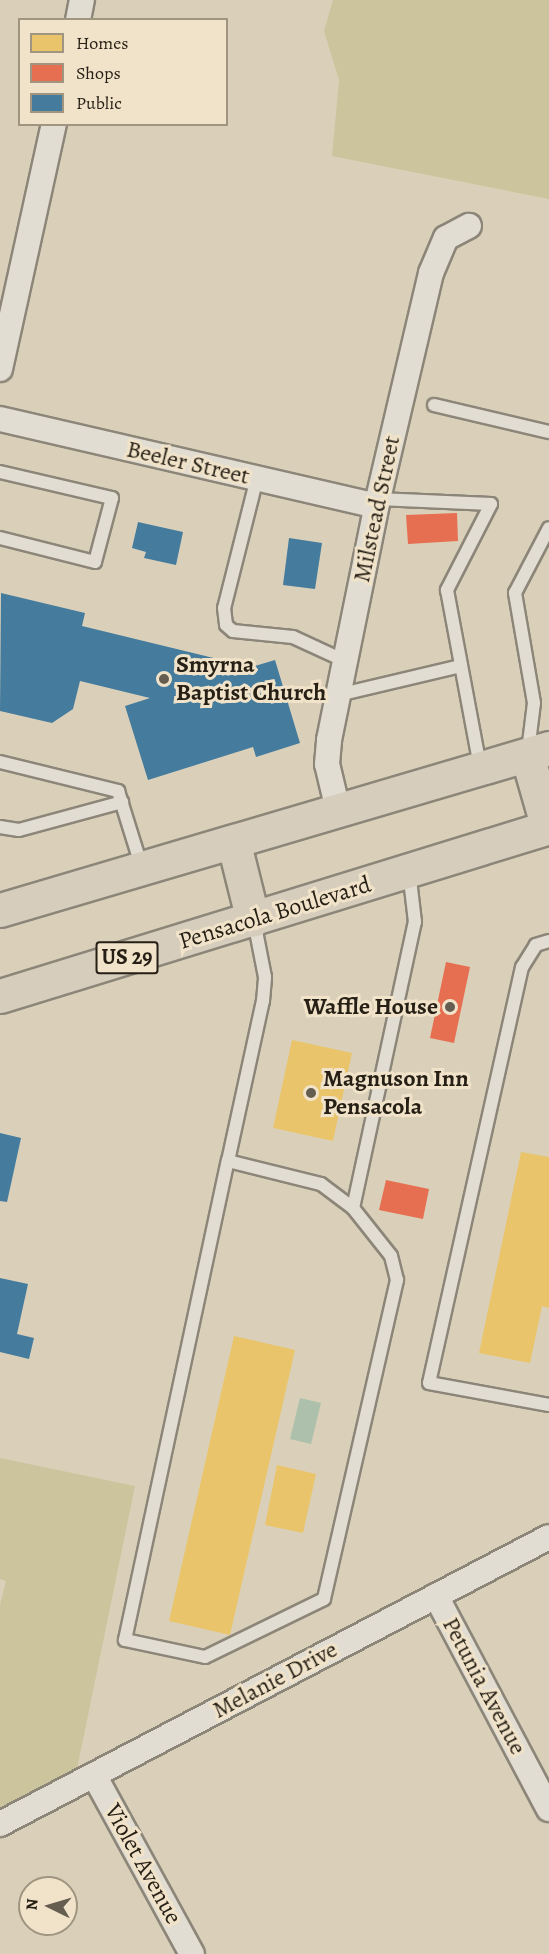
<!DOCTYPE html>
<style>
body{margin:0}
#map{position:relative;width:549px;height:1954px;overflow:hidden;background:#dad0ba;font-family:Alegreya,serif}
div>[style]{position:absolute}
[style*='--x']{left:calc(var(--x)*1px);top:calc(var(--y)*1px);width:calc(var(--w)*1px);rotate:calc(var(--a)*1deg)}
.green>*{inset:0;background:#cbc49c}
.water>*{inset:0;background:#acc0ab}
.homes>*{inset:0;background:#e9c46a}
.shops>*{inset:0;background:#e76f51}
.public>*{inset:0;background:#457b9d}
.roads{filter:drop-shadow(2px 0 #8c8679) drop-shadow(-2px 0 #8c8679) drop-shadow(0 2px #8c8679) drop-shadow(0 -2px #8c8679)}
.lane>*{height:12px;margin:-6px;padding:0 6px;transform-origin:6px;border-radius:6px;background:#e2ddd2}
.street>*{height:24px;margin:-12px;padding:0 12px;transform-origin:12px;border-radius:12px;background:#e2ddd2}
.primary>*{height:33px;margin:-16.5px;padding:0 16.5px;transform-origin:16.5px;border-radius:16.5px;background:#d6cdbd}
.dots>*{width:16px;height:16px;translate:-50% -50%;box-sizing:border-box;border:3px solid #f0e3c9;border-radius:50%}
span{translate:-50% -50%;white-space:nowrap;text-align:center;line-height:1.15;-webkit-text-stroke:6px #f0e3c9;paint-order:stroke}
.shield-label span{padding:2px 4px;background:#f0e3c9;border:2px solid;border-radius:4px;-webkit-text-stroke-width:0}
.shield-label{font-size:22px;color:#261f15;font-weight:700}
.street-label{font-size:24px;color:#261f15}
.poi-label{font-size:24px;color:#261f15;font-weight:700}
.left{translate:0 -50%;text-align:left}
.right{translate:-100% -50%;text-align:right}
.legend{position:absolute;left:18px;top:18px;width:210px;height:108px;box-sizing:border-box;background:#f0e3c9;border:2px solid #9f9581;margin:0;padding:8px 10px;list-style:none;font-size:18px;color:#261f15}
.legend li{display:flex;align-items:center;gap:12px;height:30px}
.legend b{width:30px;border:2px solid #9f9581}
.north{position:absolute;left:18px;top:1876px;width:60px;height:60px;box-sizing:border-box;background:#f0e3c9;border:2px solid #9f9581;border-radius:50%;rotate:275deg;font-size:16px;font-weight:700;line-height:24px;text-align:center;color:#261f15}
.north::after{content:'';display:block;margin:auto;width:21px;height:27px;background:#655d4f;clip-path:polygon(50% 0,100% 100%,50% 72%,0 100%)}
</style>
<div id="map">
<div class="green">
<div style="clip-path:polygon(333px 0,549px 0,549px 199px,332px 156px,339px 80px,324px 31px)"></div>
<div style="clip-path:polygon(0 1458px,135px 1486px,77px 1769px,0 1810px,0 1605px,6px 1581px,0 1579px)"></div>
</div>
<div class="water">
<div style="clip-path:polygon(300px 1398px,321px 1403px,311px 1444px,290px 1439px)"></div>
</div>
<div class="homes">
<div style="clip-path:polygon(292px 1040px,352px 1053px,333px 1141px,273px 1128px)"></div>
<div style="clip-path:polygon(521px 1152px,549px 1157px,549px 1308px,542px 1306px,530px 1363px,479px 1353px)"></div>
<div style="clip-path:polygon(234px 1336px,295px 1350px,230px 1635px,169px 1621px)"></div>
<div style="clip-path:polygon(277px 1465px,316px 1474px,303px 1533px,265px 1525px)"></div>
</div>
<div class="shops">
<div style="clip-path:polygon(457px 513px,458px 541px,408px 544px,406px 515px)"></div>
<div style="clip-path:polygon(446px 962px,470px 967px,454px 1043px,430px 1038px)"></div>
<div style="clip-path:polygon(386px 1180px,429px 1189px,423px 1219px,379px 1210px)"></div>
</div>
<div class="public">
<div style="clip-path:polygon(138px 522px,183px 532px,176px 565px,144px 558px,146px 552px,132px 548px)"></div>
<div style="clip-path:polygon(289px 538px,322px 543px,315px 589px,283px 585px)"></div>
<div style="clip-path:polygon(1px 593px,85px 613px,82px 626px,226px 661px,222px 676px,275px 660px,300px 743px,256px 757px,253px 747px,148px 780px,125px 706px,150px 698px,80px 681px,73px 709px,52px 723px,0 711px)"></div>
<div style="clip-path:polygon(0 1133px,21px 1138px,7px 1202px,0 1201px)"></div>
<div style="clip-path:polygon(0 1278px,28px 1284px,17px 1334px,34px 1338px,29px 1359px,0 1352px)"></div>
</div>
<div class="roads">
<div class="lane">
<div style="--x:434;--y:405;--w:118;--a:13.2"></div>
<div style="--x:0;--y:472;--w:115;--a:13.1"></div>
<div style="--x:112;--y:498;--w:66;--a:104.9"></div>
<div style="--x:95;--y:562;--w:98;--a:-165.8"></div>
<div style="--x:257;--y:478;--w:134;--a:104.2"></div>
<div style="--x:224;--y:608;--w:17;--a:83"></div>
<div style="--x:226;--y:625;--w:9;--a:41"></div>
<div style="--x:233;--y:631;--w:60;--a:5.7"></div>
<div style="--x:293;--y:637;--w:57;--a:24.8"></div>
<div style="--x:378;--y:499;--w:113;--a:2.5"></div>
<div style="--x:491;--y:504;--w:97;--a:117.1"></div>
<div style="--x:447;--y:590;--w:179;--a:79.4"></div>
<div style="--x:338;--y:695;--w:126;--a:-13.3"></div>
<div style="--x:528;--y:751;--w:48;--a:-82.9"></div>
<div style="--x:534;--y:703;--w:112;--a:-99.8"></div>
<div style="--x:515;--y:593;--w:73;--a:-62.4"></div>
<div style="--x:0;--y:762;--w:122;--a:13.8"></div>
<div style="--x:118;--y:791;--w:81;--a:72.7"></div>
<div style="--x:0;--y:827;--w:19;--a:9"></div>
<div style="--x:19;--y:830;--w:107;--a:-15.2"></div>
<div style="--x:549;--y:941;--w:14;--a:163"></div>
<div style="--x:536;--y:945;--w:26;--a:122"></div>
<div style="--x:522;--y:967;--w:426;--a:102.6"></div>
<div style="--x:429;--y:1383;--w:122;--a:10.4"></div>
<div style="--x:228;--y:1161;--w:96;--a:13.9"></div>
<div style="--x:321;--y:1184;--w:40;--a:37"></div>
<div style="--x:353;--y:1208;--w:61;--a:51.6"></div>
<div style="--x:391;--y:1256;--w:25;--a:76"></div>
<div style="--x:397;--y:1280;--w:327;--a:102.9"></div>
<div style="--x:324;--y:1599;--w:132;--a:154"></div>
<div style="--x:205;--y:1657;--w:82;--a:-168"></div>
<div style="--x:125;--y:1640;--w:490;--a:-77.9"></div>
<div style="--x:228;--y:1161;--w:164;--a:-77.7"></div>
<div style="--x:263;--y:1001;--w:24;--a:-85"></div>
<div style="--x:265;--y:977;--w:57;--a:-101.1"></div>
<div style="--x:353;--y:1208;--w:293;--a:-77.8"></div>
<div style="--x:415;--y:922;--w:51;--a:-96.7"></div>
</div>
<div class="street">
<div style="--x:78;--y:20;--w:20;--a:-79"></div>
<div style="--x:0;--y:369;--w:251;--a:-77.6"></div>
<div style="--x:0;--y:419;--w:386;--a:13"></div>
<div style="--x:338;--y:810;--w:47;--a:-103.4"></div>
<div style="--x:327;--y:764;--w:24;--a:-85"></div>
<div style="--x:329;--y:740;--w:246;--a:-78.5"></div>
<div style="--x:378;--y:499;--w:232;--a:-76.8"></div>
<div style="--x:431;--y:273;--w:38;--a:-67"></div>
<div style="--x:446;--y:238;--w:26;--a:-28"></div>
<div style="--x:436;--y:1596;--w:241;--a:62.1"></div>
<div style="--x:94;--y:1775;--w:204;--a:61.3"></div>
<div style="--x:0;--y:1824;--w:619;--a:-27.6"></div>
</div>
<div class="primary">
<div style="--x:527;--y:755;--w:76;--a:74"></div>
<div style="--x:234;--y:844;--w:78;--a:76"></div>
<div style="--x:0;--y:910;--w:572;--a:-16.44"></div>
<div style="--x:0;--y:996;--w:574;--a:-17.11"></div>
</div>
</div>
<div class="dots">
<div style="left:164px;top:679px;background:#655d4f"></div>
<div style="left:450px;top:1007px;background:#655d4f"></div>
<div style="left:311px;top:1093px;background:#655d4f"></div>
</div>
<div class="shield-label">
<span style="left:127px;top:958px">US 29</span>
</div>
<div class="street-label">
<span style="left:188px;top:463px;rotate:13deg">Beeler Street</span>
<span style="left:377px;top:509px;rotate:-78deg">Milstead Street</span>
<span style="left:275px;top:913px;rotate:-17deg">Pensacola Boulevard</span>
<span style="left:275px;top:1680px;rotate:-28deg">Melanie Drive</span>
<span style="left:484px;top:1686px;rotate:62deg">Petunia Avenue</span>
<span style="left:143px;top:1864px;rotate:61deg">Violet Avenue</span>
</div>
<div class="poi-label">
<span class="left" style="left:176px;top:679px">Smyrna<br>Baptist Church</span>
<span class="right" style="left:438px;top:1007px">Waffle House</span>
<span class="left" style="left:323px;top:1093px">Magnuson Inn<br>Pensacola</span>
</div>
<ul class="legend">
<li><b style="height:16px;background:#e9c46a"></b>Homes</li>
<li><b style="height:16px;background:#e76f51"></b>Shops</li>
<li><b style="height:16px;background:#457b9d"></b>Public</li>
</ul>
<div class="north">N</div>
</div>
